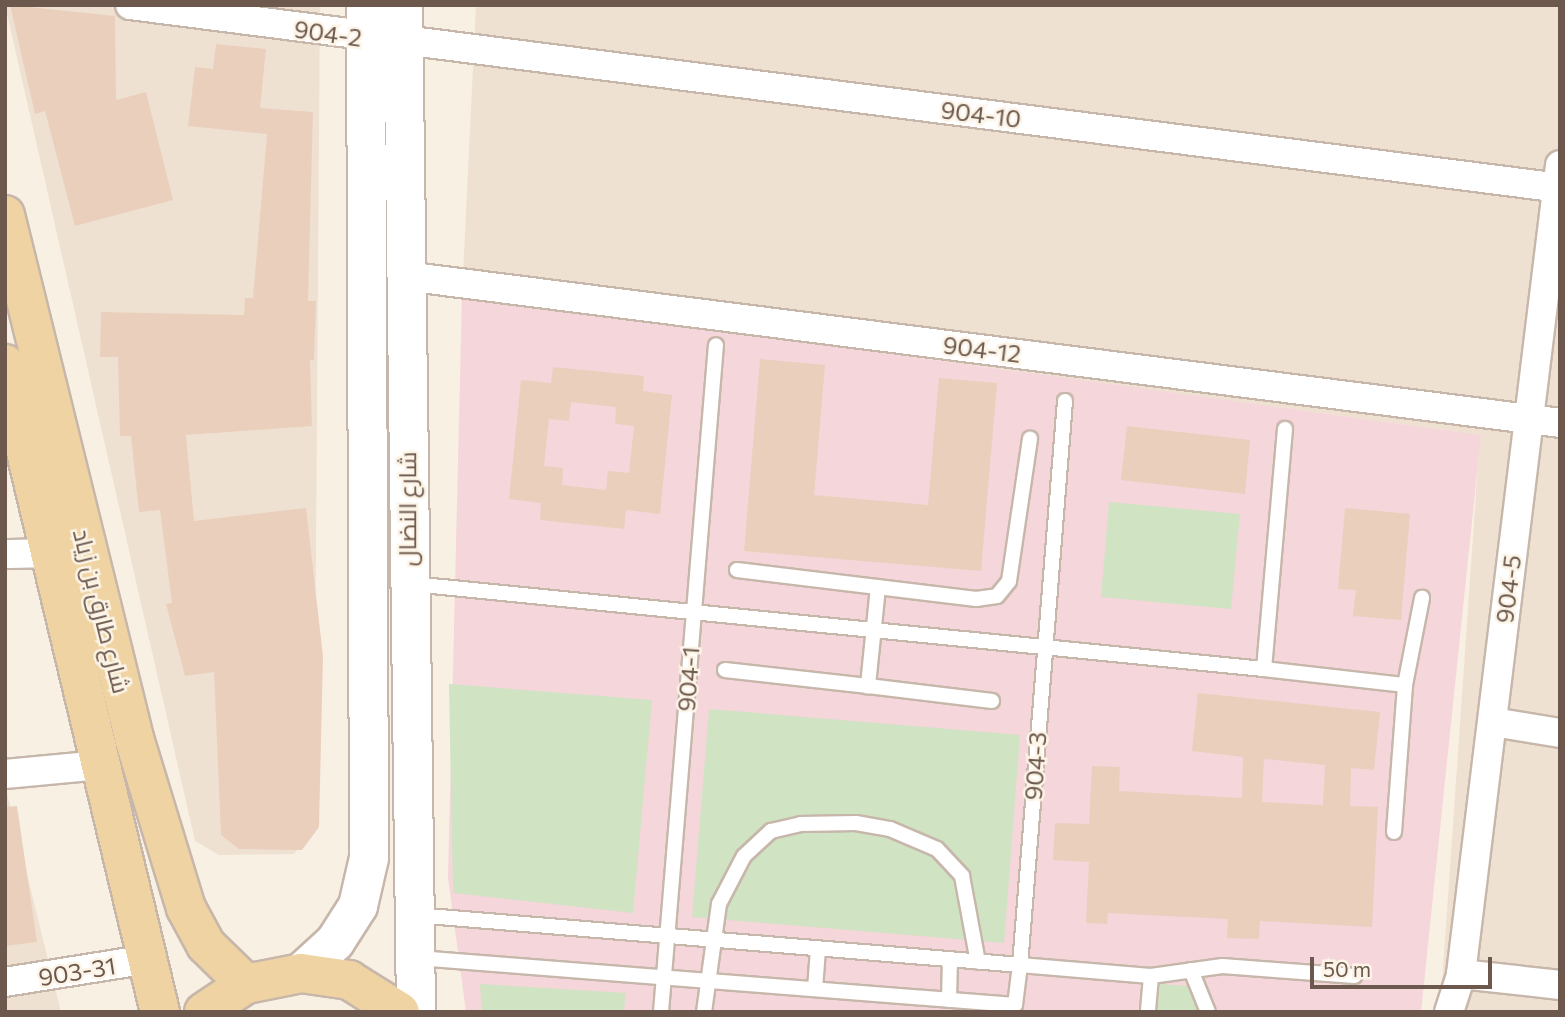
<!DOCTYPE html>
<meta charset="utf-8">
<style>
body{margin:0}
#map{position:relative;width:1565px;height:1017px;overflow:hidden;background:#f8f0e2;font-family:Commissioner,Cairo,sans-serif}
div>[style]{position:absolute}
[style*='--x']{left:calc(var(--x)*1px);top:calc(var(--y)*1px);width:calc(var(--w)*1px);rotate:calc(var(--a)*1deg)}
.residential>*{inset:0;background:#efe1d1}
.medical>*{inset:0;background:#f5d6da}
.green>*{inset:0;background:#d0e3c3}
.building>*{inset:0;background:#eacfbd}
.roads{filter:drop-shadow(2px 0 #c7b7ab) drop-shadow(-2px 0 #c7b7ab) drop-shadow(0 2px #c7b7ab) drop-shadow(0 -2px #c7b7ab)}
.lane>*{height:14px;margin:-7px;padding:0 7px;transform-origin:7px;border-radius:7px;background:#fff}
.street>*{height:28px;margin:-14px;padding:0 14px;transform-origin:14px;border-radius:14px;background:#fff}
.secondary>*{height:38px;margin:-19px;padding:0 19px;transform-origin:19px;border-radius:19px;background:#fff}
.primary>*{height:38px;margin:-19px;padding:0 19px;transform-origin:19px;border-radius:19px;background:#efd3a2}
span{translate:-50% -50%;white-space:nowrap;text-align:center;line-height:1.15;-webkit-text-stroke:5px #fcf4e7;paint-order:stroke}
.street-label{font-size:24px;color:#6c584c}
.frame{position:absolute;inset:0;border:7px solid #6c584c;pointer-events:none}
.scale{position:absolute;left:1310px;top:957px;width:182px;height:32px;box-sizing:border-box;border:4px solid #6c584c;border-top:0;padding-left:9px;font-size:21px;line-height:24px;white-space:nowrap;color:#6c584c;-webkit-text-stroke:5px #fcf4e7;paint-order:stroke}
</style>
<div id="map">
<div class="residential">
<div style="clip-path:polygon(5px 5px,320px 5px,314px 827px,294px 854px,219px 855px,195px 841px)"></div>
<div style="clip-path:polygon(476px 5px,1560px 5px,1560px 1012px,1440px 1012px,1480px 435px,462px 295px)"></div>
<div style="clip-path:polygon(5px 785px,61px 1012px,5px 1012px)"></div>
</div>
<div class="medical">
<div style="clip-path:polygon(462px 295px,1481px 435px,1421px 1012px,466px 1012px,448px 878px)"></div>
</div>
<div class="green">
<div style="clip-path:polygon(1109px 502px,1240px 514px,1231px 609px,1101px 597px)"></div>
<div style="clip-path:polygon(449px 684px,652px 700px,633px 913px,453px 893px)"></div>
<div style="clip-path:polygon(709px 709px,1020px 735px,1004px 943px,692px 917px)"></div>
<div style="clip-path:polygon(480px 984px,626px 993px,624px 1012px,482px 1012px)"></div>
<div style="clip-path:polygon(1159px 984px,1189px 986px,1199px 1012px,1156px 1012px)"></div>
</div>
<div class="building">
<div style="clip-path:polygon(10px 5px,115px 16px,116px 100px,146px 92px,173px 200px,75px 226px,45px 111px,35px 114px)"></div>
<div style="clip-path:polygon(216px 44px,266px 49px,260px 108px,313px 112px,308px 301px,316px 301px,314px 360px,310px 360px,312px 426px,186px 435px,194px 521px,306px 508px,323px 656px,319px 827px,302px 850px,239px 849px,221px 835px,214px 672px,185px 676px,166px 604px,172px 603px,160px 510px,139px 512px,131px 436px,120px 436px,118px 357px,100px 357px,101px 312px,244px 315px,245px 298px,253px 298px,267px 134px,188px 126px,195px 67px,213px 69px)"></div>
<div style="clip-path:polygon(760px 359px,825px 365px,814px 495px,928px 505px,939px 378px,997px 383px,981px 571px,744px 551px)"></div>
<div style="clip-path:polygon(evenodd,553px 367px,644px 376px,643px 391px,672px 395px,660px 514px,626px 510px,624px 529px,540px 520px,541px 503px,509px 499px,521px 380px,551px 383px,553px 367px,571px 402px,616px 407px,615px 424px,634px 426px,629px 473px,608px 471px,606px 490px,562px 485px,563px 468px,544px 466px,549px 419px,569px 421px,571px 402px)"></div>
<div style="clip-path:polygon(1127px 426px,1250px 440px,1245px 494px,1121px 480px)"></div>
<div style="clip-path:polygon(1345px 508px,1410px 514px,1401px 620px,1353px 616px,1356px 590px,1338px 589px)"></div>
<div style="clip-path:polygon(evenodd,1198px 693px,1380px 712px,1374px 770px,1351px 768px,1350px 806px,1378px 807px,1372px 927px,1260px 921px,1259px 939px,1227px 938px,1228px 919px,1108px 913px,1107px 924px,1086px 923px,1089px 862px,1053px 860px,1055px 823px,1089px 824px,1092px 766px,1120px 767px,1119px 791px,1242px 798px,1243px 757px,1192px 751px,1198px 693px,1264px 759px,1325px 765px,1323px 805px,1262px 802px,1264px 759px)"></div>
<div style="clip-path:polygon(17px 806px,37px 942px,5px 946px,5px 807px)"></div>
</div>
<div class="roads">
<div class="lane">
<div style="--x:1065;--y:401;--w:566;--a:94.56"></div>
<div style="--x:1020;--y:965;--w:131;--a:4.8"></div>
<div style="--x:1151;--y:976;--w:36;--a:95"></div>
<div style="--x:737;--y:570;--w:241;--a:6.9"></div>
<div style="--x:976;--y:599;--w:21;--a:-8"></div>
<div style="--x:997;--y:596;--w:19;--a:-51"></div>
<div style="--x:1009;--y:581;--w:144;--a:-81.6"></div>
<div style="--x:412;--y:584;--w:856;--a:5.7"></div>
<div style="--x:1264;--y:669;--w:241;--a:-85"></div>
<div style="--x:878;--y:587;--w:100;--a:95.8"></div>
<div style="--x:868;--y:686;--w:125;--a:6.9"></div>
<div style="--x:1264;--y:669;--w:142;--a:6.5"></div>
<div style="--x:725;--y:670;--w:144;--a:6.4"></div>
<div style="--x:1394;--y:832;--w:147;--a:-85.7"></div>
<div style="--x:1405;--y:685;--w:89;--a:-78.9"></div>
<div style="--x:415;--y:915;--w:607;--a:4.72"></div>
<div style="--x:1020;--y:965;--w:40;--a:97.1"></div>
<div style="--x:1015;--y:1005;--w:599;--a:-175.5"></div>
<div style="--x:1191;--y:970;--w:45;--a:68"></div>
<div style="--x:1151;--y:976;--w:72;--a:-8"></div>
<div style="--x:1222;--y:966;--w:133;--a:4.3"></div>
<div style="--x:815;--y:989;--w:40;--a:-85.7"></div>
<div style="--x:949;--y:1000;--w:40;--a:-88.6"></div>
<div style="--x:661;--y:1012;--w:669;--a:-85.29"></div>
<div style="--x:704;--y:1012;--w:109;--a:-82.1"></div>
<div style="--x:719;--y:904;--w:54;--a:-62.5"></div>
<div style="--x:744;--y:856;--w:37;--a:-43"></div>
<div style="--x:771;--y:831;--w:31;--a:-13"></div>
<div style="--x:801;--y:824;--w:55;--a:-1"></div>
<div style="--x:856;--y:823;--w:35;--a:10"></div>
<div style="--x:890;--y:829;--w:51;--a:23.1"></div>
<div style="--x:937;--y:849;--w:37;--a:47"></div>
<div style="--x:962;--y:876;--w:87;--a:79.5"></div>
</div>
<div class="street">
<div style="--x:130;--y:5;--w:1442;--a:7.29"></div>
<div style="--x:405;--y:276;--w:1164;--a:7.25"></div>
<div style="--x:5;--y:554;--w:47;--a:-1.2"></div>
<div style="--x:1493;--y:722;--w:68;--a:9.3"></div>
<div style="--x:5;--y:774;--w:96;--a:-5.4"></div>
<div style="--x:1461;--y:974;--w:100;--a:6.3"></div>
<div style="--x:5;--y:982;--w:145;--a:-9.1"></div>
<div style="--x:1449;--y:1012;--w:40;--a:-72"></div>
<div style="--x:1461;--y:974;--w:815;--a:-83.02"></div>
</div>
<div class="secondary">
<div style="--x:403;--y:5;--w:1007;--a:89.26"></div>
<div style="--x:301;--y:973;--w:46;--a:-42.4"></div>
<div style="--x:335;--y:942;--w:43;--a:-57.4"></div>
<div style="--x:358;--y:906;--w:49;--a:-77.1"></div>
<div style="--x:369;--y:858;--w:853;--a:-90.2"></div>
</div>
<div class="primary">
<div style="--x:5;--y:215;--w:539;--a:76.14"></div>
<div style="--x:134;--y:738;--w:178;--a:73"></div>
<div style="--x:186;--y:908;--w:42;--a:61.6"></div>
<div style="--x:206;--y:945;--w:56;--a:44.3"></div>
<div style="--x:5;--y:364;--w:666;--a:76.55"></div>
<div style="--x:204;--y:1012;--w:50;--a:-33.7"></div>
<div style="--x:246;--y:984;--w:56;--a:-11.3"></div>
<div style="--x:301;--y:973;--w:49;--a:8.3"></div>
<div style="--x:349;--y:980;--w:60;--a:32.1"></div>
</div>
</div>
<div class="street-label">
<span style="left:328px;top:33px;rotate:8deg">904-2</span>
<span style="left:981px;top:114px;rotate:7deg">904-10</span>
<span style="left:982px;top:349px;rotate:7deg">904-12</span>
<span style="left:407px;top:509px;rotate:-90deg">شارع النضال</span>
<span style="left:1508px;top:589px;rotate:-83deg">904-5</span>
<span style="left:102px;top:611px;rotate:76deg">شارع طارق بن زياد</span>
<span style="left:688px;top:679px;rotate:-86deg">904-1</span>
<span style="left:1035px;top:766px;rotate:-86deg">904-3</span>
<span style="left:77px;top:971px;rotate:-9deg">903-31</span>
</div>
<div class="frame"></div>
<div class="scale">50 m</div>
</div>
